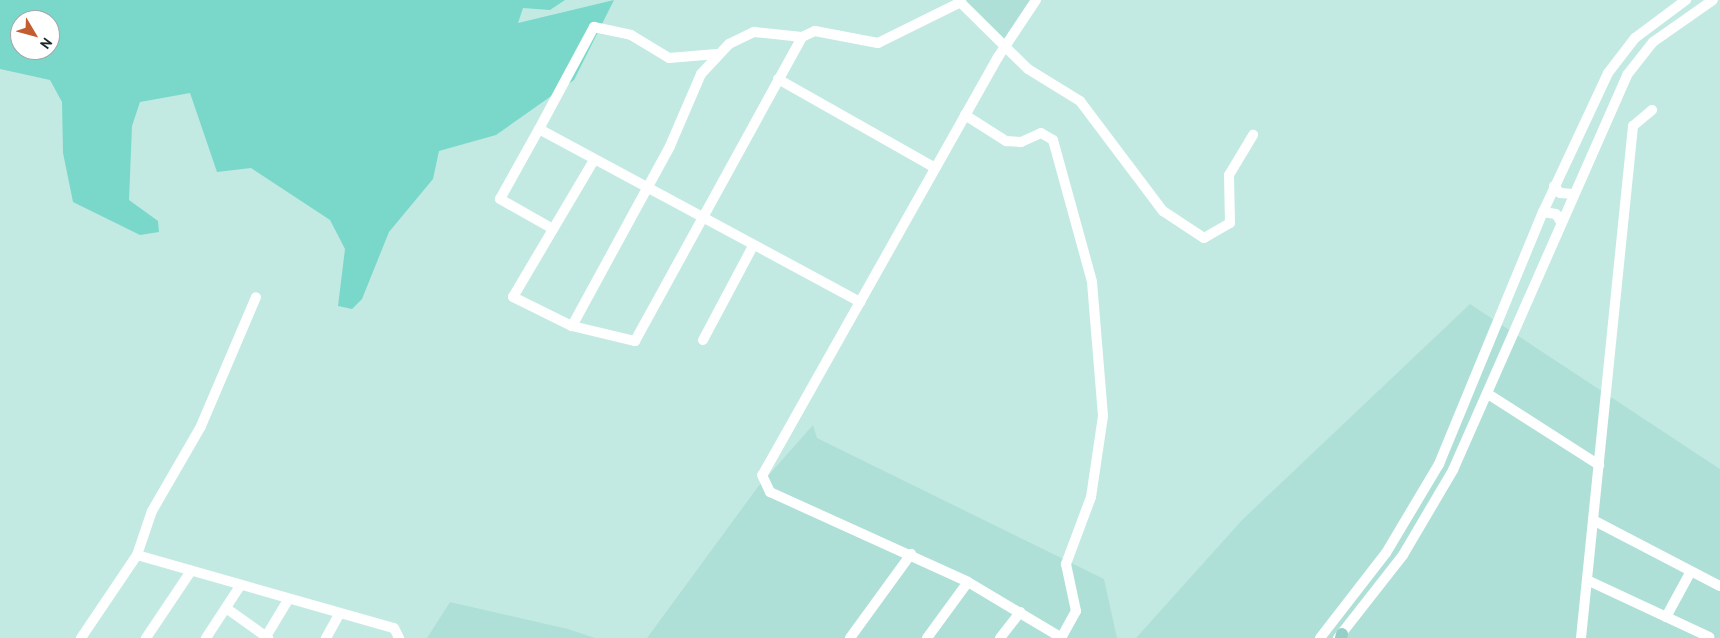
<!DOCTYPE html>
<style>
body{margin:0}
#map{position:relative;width:1720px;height:638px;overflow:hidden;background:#c2eae3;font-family:"PT Sans",sans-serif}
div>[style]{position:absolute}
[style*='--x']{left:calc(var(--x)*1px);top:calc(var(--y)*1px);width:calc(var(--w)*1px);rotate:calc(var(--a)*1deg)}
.built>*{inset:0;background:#afe0d8}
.green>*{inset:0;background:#7ad8ca}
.minor>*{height:10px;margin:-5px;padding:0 5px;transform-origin:5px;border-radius:5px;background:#fff}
.major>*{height:12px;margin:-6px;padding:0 6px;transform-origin:6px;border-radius:6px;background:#94d0c7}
span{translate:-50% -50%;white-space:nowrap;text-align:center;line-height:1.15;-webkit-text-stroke:5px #fff;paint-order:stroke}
.north{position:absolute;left:10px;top:10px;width:50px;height:50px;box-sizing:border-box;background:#fff;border:1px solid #a2a8a7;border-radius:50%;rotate:127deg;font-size:14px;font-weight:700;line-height:20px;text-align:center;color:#172624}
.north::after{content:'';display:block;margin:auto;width:18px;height:22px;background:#c35d2f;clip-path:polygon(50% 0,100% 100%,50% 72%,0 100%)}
</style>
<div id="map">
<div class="built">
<div style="clip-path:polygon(958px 0,1036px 0,1005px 46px)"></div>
<div style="clip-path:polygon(1470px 304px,1720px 469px,1720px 638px,1136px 638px,1242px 520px)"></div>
<div style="clip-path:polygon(813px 425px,817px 438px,1104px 579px,1117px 638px,647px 638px,757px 488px)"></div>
<div style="clip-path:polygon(450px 602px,568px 629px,595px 638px,427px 638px)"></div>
</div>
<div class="green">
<div style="clip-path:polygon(evenodd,0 0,565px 0,550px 10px,523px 8px,518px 23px,614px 0,574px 80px,496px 135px,439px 151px,433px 179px,389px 232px,362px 299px,352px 309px,338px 306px,345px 249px,330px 220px,251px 168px,217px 172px,190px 93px,140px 102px,132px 126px,129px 200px,158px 221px,159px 232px,140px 235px,73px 202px,63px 153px,62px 102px,50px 80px,0 69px,0 0,20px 20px,50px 20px,50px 50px,20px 50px,20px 20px)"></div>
</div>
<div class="minor">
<div style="--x:958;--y:0;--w:98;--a:44.6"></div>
<div style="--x:1028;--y:69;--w:61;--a:31.6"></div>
<div style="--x:1080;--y:101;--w:138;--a:53"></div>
<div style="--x:1163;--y:211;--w:49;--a:33.4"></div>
<div style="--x:1204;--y:238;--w:30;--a:-30"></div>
<div style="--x:1230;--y:223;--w:48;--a:-91.2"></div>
<div style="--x:1229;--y:175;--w:47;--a:-59"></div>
<div style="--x:1036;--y:0;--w:69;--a:123.7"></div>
<div style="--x:998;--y:57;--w:480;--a:119.4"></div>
<div style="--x:762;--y:475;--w:19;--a:65"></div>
<div style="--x:770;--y:492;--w:217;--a:24.4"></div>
<div style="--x:968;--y:582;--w:109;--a:30.8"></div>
<div style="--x:778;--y:79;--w:180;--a:29.5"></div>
<div style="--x:965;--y:115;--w:49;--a:32.4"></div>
<div style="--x:1006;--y:141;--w:15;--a:4"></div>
<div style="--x:1021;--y:142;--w:22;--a:-24"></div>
<div style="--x:1041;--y:133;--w:14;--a:30"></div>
<div style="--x:1053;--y:140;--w:147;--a:74.6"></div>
<div style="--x:1092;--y:282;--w:134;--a:85.3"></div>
<div style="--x:1103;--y:416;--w:82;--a:98.4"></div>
<div style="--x:1091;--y:497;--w:72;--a:110.5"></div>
<div style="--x:1066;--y:564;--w:48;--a:78"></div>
<div style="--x:1076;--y:611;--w:31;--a:119"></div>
<div style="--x:539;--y:129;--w:116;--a:-61.7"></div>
<div style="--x:594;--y:27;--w:38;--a:12"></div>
<div style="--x:631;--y:35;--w:44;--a:31.2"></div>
<div style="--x:669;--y:58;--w:48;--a:-4.8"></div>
<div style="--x:594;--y:160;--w:159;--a:120.6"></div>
<div style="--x:513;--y:297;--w:66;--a:26.2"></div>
<div style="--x:572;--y:326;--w:205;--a:-61.4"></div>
<div style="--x:670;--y:146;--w:78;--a:-66.7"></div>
<div style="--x:701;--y:74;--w:41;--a:-47"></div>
<div style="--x:729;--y:44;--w:28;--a:-26"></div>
<div style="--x:754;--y:32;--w:48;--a:5.9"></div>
<div style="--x:802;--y:37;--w:14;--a:-25"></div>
<div style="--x:815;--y:31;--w:64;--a:10.8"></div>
<div style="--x:878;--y:43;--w:93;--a:-26.3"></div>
<div style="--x:1554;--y:186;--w:9;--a:49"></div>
<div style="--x:1560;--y:193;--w:13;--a:4"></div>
<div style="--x:1543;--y:212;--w:13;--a:9"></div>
<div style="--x:1556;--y:214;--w:9;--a:58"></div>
<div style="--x:553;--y:229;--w:61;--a:-150.5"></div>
<div style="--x:500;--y:199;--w:80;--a:-60.9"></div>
<div style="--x:539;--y:129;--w:365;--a:28.3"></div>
<div style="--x:572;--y:326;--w:65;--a:13.4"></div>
<div style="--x:635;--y:341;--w:347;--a:-61.2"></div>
<div style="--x:703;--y:340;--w:106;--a:-62"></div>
<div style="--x:1488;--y:394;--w:132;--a:32.6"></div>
<div style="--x:1593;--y:520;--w:143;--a:27.5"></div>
<div style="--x:137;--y:555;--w:267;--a:15.9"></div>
<div style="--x:394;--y:628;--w:11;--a:63"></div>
<div style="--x:1587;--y:580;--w:135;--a:25"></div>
<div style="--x:226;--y:608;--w:52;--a:35.5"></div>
<div style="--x:1666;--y:617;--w:52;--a:-61.5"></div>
<div style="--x:81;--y:638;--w:100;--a:-56"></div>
<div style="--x:137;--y:555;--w:46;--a:-71.2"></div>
<div style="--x:152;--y:511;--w:98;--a:-60"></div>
<div style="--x:201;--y:426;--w:140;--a:-66.9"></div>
<div style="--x:146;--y:638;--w:81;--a:-56.1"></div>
<div style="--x:206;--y:638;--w:62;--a:-56.8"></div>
<div style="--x:265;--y:638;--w:44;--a:-58.8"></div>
<div style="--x:326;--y:638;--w:26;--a:-61"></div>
<div style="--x:850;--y:638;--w:104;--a:-54"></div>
<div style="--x:927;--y:638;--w:69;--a:-53.8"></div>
<div style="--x:1000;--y:638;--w:33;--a:-52"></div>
<div style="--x:1320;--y:638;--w:108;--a:-52.2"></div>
<div style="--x:1386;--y:553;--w:104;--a:-59.2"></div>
<div style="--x:1439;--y:464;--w:273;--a:-67.6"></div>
<div style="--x:1543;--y:212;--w:153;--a:-64.9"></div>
<div style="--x:1608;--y:73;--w:44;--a:-52.4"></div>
<div style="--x:1635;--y:38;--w:64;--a:-36.7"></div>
<div style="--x:1338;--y:638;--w:105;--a:-51.9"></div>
<div style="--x:1403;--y:555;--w:99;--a:-59.5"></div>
<div style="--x:1453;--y:470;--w:432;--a:-66.2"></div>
<div style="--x:1627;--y:75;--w:42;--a:-51.8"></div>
<div style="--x:1653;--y:42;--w:73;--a:-35"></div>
<div style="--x:1581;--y:638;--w:515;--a:-84.2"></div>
<div style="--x:1633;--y:126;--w:25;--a:-40"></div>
</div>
<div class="major">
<div style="--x:1341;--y:638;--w:4;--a:-76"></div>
</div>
<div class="north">N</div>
</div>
